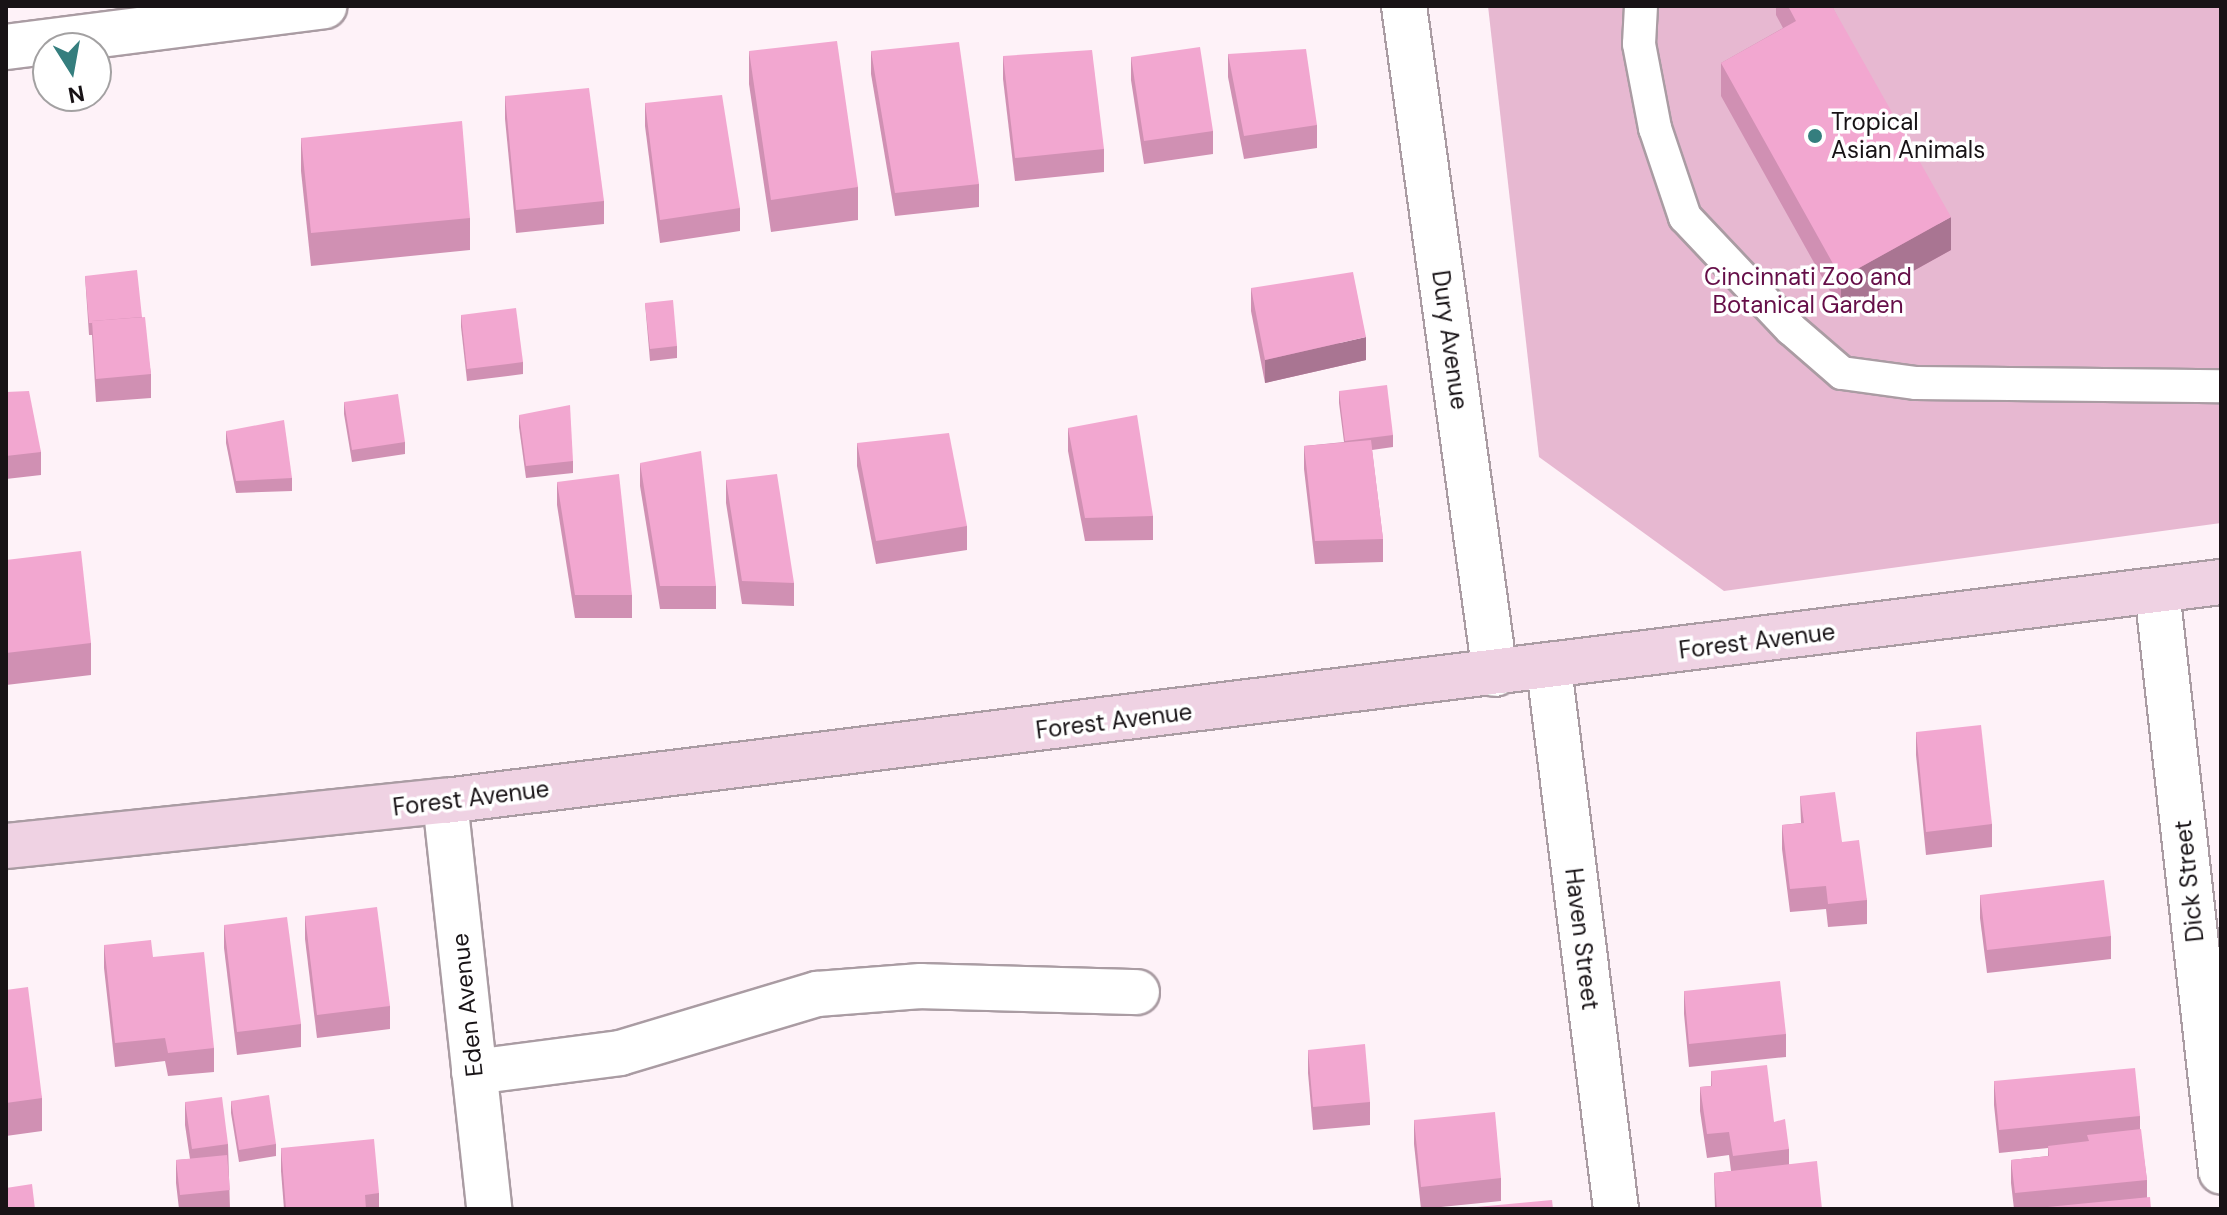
<!DOCTYPE html>
<style>
body{margin:0}
#map{position:relative;width:2227px;height:1215px;overflow:hidden;background:#fef2f8;font-family:"DM Sans",sans-serif}
div>[style]{position:absolute}
[style*='--x']{left:calc(var(--x)*1px);top:calc(var(--y)*1px);width:calc(var(--w)*1px);rotate:calc(var(--a)*1deg)}
.green>*{inset:0;background:#e7b8d1}
.roads{filter:drop-shadow(2px 0 #aa9ca3) drop-shadow(-2px 0 #aa9ca3) drop-shadow(0 2px #aa9ca3) drop-shadow(0 -2px #aa9ca3)}
.lane>*{height:32px;margin:-16px;padding:0 16px;transform-origin:16px;border-radius:16px;background:#fff}
.street>*{height:44px;margin:-22px;padding:0 22px;transform-origin:22px;border-radius:22px;background:#fff}
.secondary>*{height:44px;margin:-22px;padding:0 22px;transform-origin:22px;border-radius:22px;background:#efd2e3}
.wall>*{inset:0;background:#d090b3}
.shaded-wall>*{inset:0;background:#a97592}
.building>*{inset:0;background:#f2a7d0}
.dots>*{width:22px;height:22px;translate:-50% -50%;box-sizing:border-box;border:4px solid #fff;border-radius:50%}
span{translate:-50% -50%;white-space:nowrap;text-align:center;line-height:1.15;-webkit-text-stroke:7px #fff;paint-order:stroke}
.poi-label{font-size:24px;color:#181316}
.left{translate:0 -50%;text-align:left}
.park-label{font-size:24px;color:#650e48}
.street-label{font-size:24px;color:#181316}
.frame{position:absolute;inset:0;border:8px solid #181316;pointer-events:none}
.north{position:absolute;left:32px;top:32px;width:80px;height:80px;box-sizing:border-box;background:#fff;border:2px solid #a3a1a2;border-radius:50%;rotate:169deg;font-size:22px;font-weight:700;line-height:32px;text-align:center;color:#181316}
.north::after{content:'';display:block;margin:auto;width:28px;height:36px;background:#357e7e;clip-path:polygon(50% 0,100% 100%,50% 72%,0 100%)}
</style>
<div id="map">
<div class="green">
<div style="clip-path:polygon(1488px 6px,2221px 6px,2221px 523px,1724px 591px,1539px 457px)"></div>
</div>
<div class="roads">
<div class="lane">
<div style="--x:1641;--y:6;--w:38;--a:93"></div>
<div style="--x:1639;--y:44;--w:86;--a:79.2"></div>
<div style="--x:1655;--y:128;--w:94;--a:71.4"></div>
<div style="--x:1685;--y:217;--w:154;--a:46.6"></div>
<div style="--x:1791;--y:329;--w:67;--a:40.8"></div>
<div style="--x:1842;--y:373;--w:75;--a:7.7"></div>
<div style="--x:1916;--y:383;--w:305;--a:0.6"></div>
</div>
<div class="street">
<div style="--x:1404;--y:6;--w:674;--a:82.24"></div>
<div style="--x:6;--y:47;--w:321;--a:-7.3"></div>
<div style="--x:2157;--y:590;--w:585;--a:83.71"></div>
<div style="--x:1549;--y:668;--w:545;--a:82.94"></div>
<div style="--x:445;--y:801;--w:410;--a:83.8"></div>
<div style="--x:474;--y:1072;--w:147;--a:-7.4"></div>
<div style="--x:620;--y:1053;--w:206;--a:-16.7"></div>
<div style="--x:817;--y:994;--w:104;--a:-4.4"></div>
<div style="--x:921;--y:986;--w:216;--a:1.6"></div>
</div>
<div class="secondary">
<div style="--x:6;--y:846;--w:441;--a:-5.9"></div>
<div style="--x:445;--y:801;--w:1789;--a:-7.03"></div>
</div>
</div>
<div class="wall">
<div style="clip-path:polygon(1776px 6px,1832px 6px,1951px 250px,1841px 311px,1721px 96px,1721px 63px,1783px 28px,1776px 15px)"></div>
<div style="clip-path:polygon(749px 51px,858px 187px,858px 220px,771px 232px,749px 84px)"></div>
<div style="clip-path:polygon(871px 51px,979px 184px,979px 207px,895px 216px,871px 74px)"></div>
<div style="clip-path:polygon(1228px 54px,1317px 125px,1317px 148px,1244px 159px,1228px 77px)"></div>
<div style="clip-path:polygon(1003px 56px,1104px 149px,1104px 172px,1015px 181px,1003px 79px)"></div>
<div style="clip-path:polygon(1131px 57px,1213px 131px,1213px 154px,1144px 164px,1131px 80px)"></div>
<div style="clip-path:polygon(505px 96px,604px 201px,604px 224px,516px 233px,505px 119px)"></div>
<div style="clip-path:polygon(645px 103px,740px 208px,740px 231px,660px 243px,645px 126px)"></div>
<div style="clip-path:polygon(301px 138px,470px 218px,470px 250px,311px 266px,301px 171px)"></div>
<div style="clip-path:polygon(6px 263px,8px 283px,8px 306px,6px 306px)"></div>
<div style="clip-path:polygon(85px 276px,142px 317px,151px 374px,151px 398px,96px 402px,92px 335px,89px 335px)"></div>
<div style="clip-path:polygon(1251px 288px,1366px 360px,1265px 383px,1251px 311px)"></div>
<div style="clip-path:polygon(645px 303px,677px 346px,677px 358px,650px 361px)"></div>
<div style="clip-path:polygon(461px 315px,523px 362px,523px 374px,467px 381px,461px 327px)"></div>
<div style="clip-path:polygon(1339px 391px,1393px 435px,1393px 447px,1372px 450px,1383px 539px,1383px 562px,1315px 564px,1304px 469px,1304px 446px,1344px 442px,1339px 403px)"></div>
<div style="clip-path:polygon(6px 392px,41px 452px,41px 475px,6px 479px)"></div>
<div style="clip-path:polygon(344px 402px,405px 442px,405px 454px,352px 462px,344px 414px)"></div>
<div style="clip-path:polygon(519px 415px,573px 461px,573px 473px,526px 478px,519px 427px)"></div>
<div style="clip-path:polygon(1068px 428px,1153px 516px,1153px 540px,1085px 541px,1068px 451px)"></div>
<div style="clip-path:polygon(226px 431px,292px 478px,292px 491px,236px 493px,226px 443px)"></div>
<div style="clip-path:polygon(857px 443px,967px 526px,967px 550px,876px 564px,857px 466px)"></div>
<div style="clip-path:polygon(640px 463px,716px 586px,716px 609px,660px 609px,640px 486px)"></div>
<div style="clip-path:polygon(726px 480px,794px 583px,794px 606px,742px 604px,726px 503px)"></div>
<div style="clip-path:polygon(557px 482px,632px 595px,632px 618px,575px 618px,557px 505px)"></div>
<div style="clip-path:polygon(6px 560px,91px 643px,91px 675px,6px 685px)"></div>
<div style="clip-path:polygon(1916px 732px,1992px 824px,1992px 847px,1926px 855px,1916px 755px)"></div>
<div style="clip-path:polygon(1800px 796px,1842px 842px,1867px 900px,1867px 924px,1828px 927px,1826px 909px,1790px 912px,1782px 849px,1782px 825px,1801px 823px)"></div>
<div style="clip-path:polygon(1980px 895px,2111px 936px,2111px 959px,1987px 973px,1980px 918px)"></div>
<div style="clip-path:polygon(305px 916px,390px 1006px,390px 1029px,317px 1038px,305px 939px)"></div>
<div style="clip-path:polygon(224px 925px,301px 1024px,301px 1047px,237px 1055px,224px 948px)"></div>
<div style="clip-path:polygon(104px 945px,153px 957px,214px 1048px,214px 1072px,168px 1076px,165px 1061px,115px 1067px,104px 968px)"></div>
<div style="clip-path:polygon(6px 990px,42px 1098px,42px 1131px,6px 1136px)"></div>
<div style="clip-path:polygon(1684px 991px,1786px 1034px,1786px 1057px,1689px 1067px,1684px 1014px)"></div>
<div style="clip-path:polygon(1308px 1050px,1370px 1102px,1370px 1125px,1313px 1130px,1308px 1073px)"></div>
<div style="clip-path:polygon(1711px 1071px,1774px 1122px,1789px 1149px,1789px 1164px,1822px 1209px,1715px 1209px,1714px 1173px,1731px 1171px,1729px 1155px,1707px 1158px,1700px 1111px,1700px 1087px,1711px 1086px)"></div>
<div style="clip-path:polygon(1994px 1081px,2140px 1116px,2140px 1129px,2147px 1180px,2147px 1197px,2151px 1209px,2014px 1209px,2011px 1183px,2011px 1160px,2048px 1156px,2048px 1148px,1999px 1153px,1994px 1105px)"></div>
<div style="clip-path:polygon(231px 1101px,276px 1144px,276px 1156px,239px 1162px,231px 1113px)"></div>
<div style="clip-path:polygon(185px 1102px,228px 1144px,230px 1209px,179px 1209px,176px 1183px,176px 1160px,190px 1159px,185px 1125px)"></div>
<div style="clip-path:polygon(1414px 1120px,1501px 1178px,1501px 1201px,1421px 1209px,1414px 1144px)"></div>
<div style="clip-path:polygon(281px 1148px,379px 1193px,379px 1209px,284px 1209px,281px 1171px)"></div>
</div>
<div class="shaded-wall">
<div style="clip-path:polygon(1951px 217px,1951px 250px,1841px 311px,1841px 278px)"></div>
<div style="clip-path:polygon(1366px 337px,1366px 360px,1265px 383px,1265px 360px)"></div>
</div>
<div class="building">
<div style="clip-path:polygon(1788px 6px,1832px 6px,1951px 217px,1841px 278px,1721px 63px,1796px 21px)"></div>
<div style="clip-path:polygon(837px 41px,858px 187px,771px 200px,749px 51px)"></div>
<div style="clip-path:polygon(959px 42px,979px 184px,895px 193px,871px 51px)"></div>
<div style="clip-path:polygon(1200px 47px,1213px 131px,1144px 141px,1131px 57px)"></div>
<div style="clip-path:polygon(1306px 49px,1317px 125px,1244px 136px,1228px 54px)"></div>
<div style="clip-path:polygon(1092px 50px,1104px 149px,1015px 158px,1003px 56px)"></div>
<div style="clip-path:polygon(589px 88px,604px 201px,516px 210px,505px 96px)"></div>
<div style="clip-path:polygon(722px 95px,740px 208px,660px 220px,645px 103px)"></div>
<div style="clip-path:polygon(462px 121px,470px 218px,311px 233px,301px 138px)"></div>
<div style="clip-path:polygon(137px 270px,142px 317px,92px 321px,92px 323px,89px 323px,85px 276px)"></div>
<div style="clip-path:polygon(1353px 272px,1366px 337px,1265px 360px,1251px 288px)"></div>
<div style="clip-path:polygon(673px 300px,677px 346px,650px 349px,645px 303px)"></div>
<div style="clip-path:polygon(516px 308px,523px 362px,467px 369px,461px 315px)"></div>
<div style="clip-path:polygon(145px 317px,151px 374px,96px 379px,92px 321px)"></div>
<div style="clip-path:polygon(1387px 385px,1393px 435px,1345px 441px,1339px 391px)"></div>
<div style="clip-path:polygon(29px 391px,41px 452px,6px 456px,6px 392px)"></div>
<div style="clip-path:polygon(398px 394px,405px 442px,352px 450px,344px 402px)"></div>
<div style="clip-path:polygon(570px 405px,573px 461px,526px 466px,519px 415px)"></div>
<div style="clip-path:polygon(1137px 415px,1153px 516px,1085px 518px,1068px 428px)"></div>
<div style="clip-path:polygon(284px 420px,292px 478px,236px 481px,226px 431px)"></div>
<div style="clip-path:polygon(949px 433px,967px 526px,876px 541px,857px 443px)"></div>
<div style="clip-path:polygon(1371px 440px,1383px 539px,1315px 541px,1304px 446px)"></div>
<div style="clip-path:polygon(701px 451px,716px 586px,660px 586px,640px 463px)"></div>
<div style="clip-path:polygon(619px 474px,632px 595px,575px 595px,557px 482px)"></div>
<div style="clip-path:polygon(777px 474px,794px 583px,742px 581px,726px 480px)"></div>
<div style="clip-path:polygon(81px 551px,91px 643px,6px 653px,6px 560px)"></div>
<div style="clip-path:polygon(1981px 725px,1992px 824px,1926px 832px,1916px 732px)"></div>
<div style="clip-path:polygon(1835px 792px,1842px 842px,1859px 840px,1867px 900px,1828px 904px,1826px 886px,1790px 889px,1782px 825px,1804px 823px,1800px 796px)"></div>
<div style="clip-path:polygon(2104px 880px,2111px 936px,1987px 950px,1980px 895px)"></div>
<div style="clip-path:polygon(377px 907px,390px 1006px,317px 1015px,305px 916px)"></div>
<div style="clip-path:polygon(287px 917px,301px 1024px,237px 1032px,224px 925px)"></div>
<div style="clip-path:polygon(151px 940px,153px 957px,204px 952px,214px 1048px,168px 1053px,165px 1038px,115px 1043px,104px 945px)"></div>
<div style="clip-path:polygon(1780px 981px,1786px 1034px,1689px 1044px,1684px 991px)"></div>
<div style="clip-path:polygon(28px 987px,42px 1098px,6px 1103px,6px 990px)"></div>
<div style="clip-path:polygon(1365px 1044px,1370px 1102px,1313px 1107px,1308px 1050px)"></div>
<div style="clip-path:polygon(1767px 1065px,1774px 1122px,1785px 1119px,1789px 1149px,1733px 1156px,1729px 1132px,1707px 1134px,1700px 1087px,1712px 1086px,1711px 1071px)"></div>
<div style="clip-path:polygon(2135px 1068px,2140px 1116px,1999px 1130px,1994px 1081px)"></div>
<div style="clip-path:polygon(269px 1095px,276px 1144px,239px 1150px,231px 1101px)"></div>
<div style="clip-path:polygon(222px 1097px,228px 1144px,192px 1149px,185px 1102px)"></div>
<div style="clip-path:polygon(1495px 1112px,1501px 1178px,1421px 1187px,1414px 1120px)"></div>
<div style="clip-path:polygon(2141px 1129px,2147px 1180px,2015px 1193px,2011px 1160px,2049px 1156px,2048px 1146px,2089px 1141px,2087px 1135px)"></div>
<div style="clip-path:polygon(374px 1139px,379px 1193px,365px 1195px,366px 1209px,286px 1209px,281px 1148px)"></div>
<div style="clip-path:polygon(227px 1155px,230px 1190px,180px 1195px,176px 1160px)"></div>
<div style="clip-path:polygon(1817px 1161px,1822px 1209px,1717px 1209px,1714px 1173px)"></div>
<div style="clip-path:polygon(32px 1184px,35px 1209px,6px 1209px,6px 1188px)"></div>
<div style="clip-path:polygon(2150px 1197px,2151px 1209px,2027px 1209px)"></div>
<div style="clip-path:polygon(1552px 1200px,1553px 1209px,1455px 1209px)"></div>
</div>
<div class="dots">
<div style="left:1815px;top:136px;background:#357e7e"></div>
</div>
<div class="poi-label">
<span class="left" style="left:1831px;top:136px">Tropical<br>Asian Animals</span>
</div>
<div class="park-label">
<span style="left:1808px;top:291px">Cincinnati Zoo and<br>Botanical Garden</span>
</div>
<div class="street-label">
<span style="left:1450px;top:340px;rotate:82deg">Dury Avenue</span>
<span style="left:1757px;top:641px;rotate:-7deg">Forest Avenue</span>
<span style="left:1114px;top:721px;rotate:-7deg">Forest Avenue</span>
<span style="left:471px;top:798px;rotate:-7deg">Forest Avenue</span>
<span style="left:2189px;top:881px;rotate:-96deg">Dick Street</span>
<span style="left:1582px;top:939px;rotate:83deg">Haven Street</span>
<span style="left:467px;top:1005px;rotate:-96deg">Eden Avenue</span>
</div>
<div class="frame"></div>
<div class="north">N</div>
</div>
